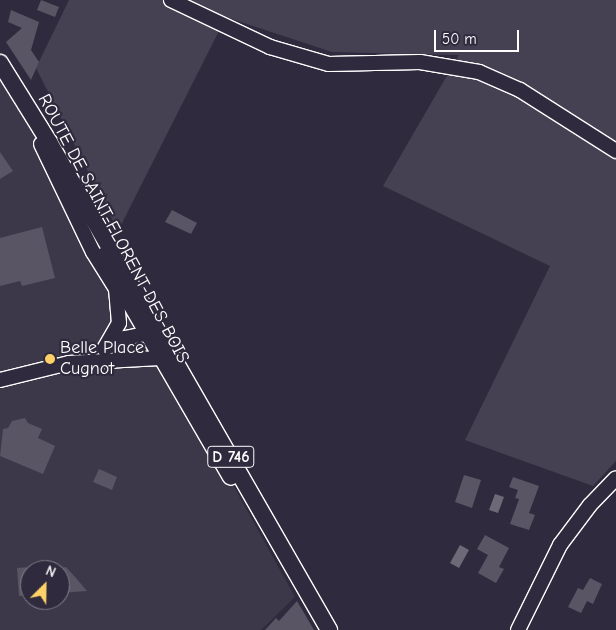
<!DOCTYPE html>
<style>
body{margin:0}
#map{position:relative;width:616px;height:630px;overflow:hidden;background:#2f2a3d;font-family:"Comic Neue",sans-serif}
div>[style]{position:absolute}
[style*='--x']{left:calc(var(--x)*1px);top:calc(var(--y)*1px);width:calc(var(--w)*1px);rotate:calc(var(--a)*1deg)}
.built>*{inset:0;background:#3c3749}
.green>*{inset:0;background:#464152}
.water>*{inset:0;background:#6d6a77}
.building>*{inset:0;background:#595564}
.roads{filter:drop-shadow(1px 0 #fff) drop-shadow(-1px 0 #fff) drop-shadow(0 1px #fff) drop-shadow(0 -1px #fff)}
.minor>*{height:14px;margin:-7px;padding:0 7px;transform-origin:7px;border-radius:7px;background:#2f2a3d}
.major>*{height:16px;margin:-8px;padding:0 8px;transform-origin:8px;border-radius:8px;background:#2f2a3d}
.dots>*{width:14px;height:14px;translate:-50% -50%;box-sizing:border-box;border:2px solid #2f2a3d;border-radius:50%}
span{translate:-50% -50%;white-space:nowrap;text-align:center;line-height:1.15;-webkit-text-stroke:4.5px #2f2a3d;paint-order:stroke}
.shield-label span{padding:1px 4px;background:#2f2a3d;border:1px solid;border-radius:4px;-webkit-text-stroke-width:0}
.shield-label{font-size:16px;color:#fff;font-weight:700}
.street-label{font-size:18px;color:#fff}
.poi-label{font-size:18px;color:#fff}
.left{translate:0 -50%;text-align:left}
.north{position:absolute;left:20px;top:560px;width:50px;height:50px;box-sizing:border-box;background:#2f2a3d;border:1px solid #827f8b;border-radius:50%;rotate:23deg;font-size:14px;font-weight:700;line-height:20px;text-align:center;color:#fff}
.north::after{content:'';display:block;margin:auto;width:18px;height:22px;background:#ffd166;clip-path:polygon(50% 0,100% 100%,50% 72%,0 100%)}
.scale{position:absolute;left:434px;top:30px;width:85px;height:22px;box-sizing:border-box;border:2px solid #fff;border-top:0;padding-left:6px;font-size:15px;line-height:18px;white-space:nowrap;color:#fff;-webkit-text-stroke:4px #2f2a3d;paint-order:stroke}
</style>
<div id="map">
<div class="built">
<div style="clip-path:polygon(evenodd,0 64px,295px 597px,261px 630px,0 630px,0 64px,30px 570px,60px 570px,60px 600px,30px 600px,30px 570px)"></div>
</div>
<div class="green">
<div style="clip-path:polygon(69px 0,616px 0,616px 461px,593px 486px,465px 440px,550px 266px,383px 186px,459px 55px,332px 52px,226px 17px,118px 231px,36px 68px)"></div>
</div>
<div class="water">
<div style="clip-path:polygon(495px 494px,504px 497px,498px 513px,489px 510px)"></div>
<div style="clip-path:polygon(460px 545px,469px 550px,459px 568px,450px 563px)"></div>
</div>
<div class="building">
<div style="clip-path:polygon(41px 0,59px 7px,55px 17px,37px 10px)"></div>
<div style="clip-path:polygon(11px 10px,39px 22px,31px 50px,39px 62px,31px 80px,6px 42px,22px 28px,8px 22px)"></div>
<div style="clip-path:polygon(0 152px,13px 171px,0 179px)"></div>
<div style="clip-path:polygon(172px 210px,197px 223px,191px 234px,165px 222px)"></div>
<div style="clip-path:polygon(42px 227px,55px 278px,22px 286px,20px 281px,0 286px,0 238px)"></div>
<div style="clip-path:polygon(25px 418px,28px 423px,42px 429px,38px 438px,55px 446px,43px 474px,0 456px,3px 429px,8px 428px,12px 421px)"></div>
<div style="clip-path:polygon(99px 469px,117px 477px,112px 490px,93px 482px)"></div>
<div style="clip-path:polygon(464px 475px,481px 480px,472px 508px,455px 502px)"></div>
<div style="clip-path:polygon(513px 477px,539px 486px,529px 513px,535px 515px,529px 530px,510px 524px,519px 499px,515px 498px,518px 490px,509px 487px)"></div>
<div style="clip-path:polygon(485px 535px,509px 548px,499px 567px,504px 569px,496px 583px,478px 573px,488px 555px,477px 549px)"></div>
<div style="clip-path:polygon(30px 567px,30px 595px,19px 596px,17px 568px)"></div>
<div style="clip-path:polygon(66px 567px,76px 578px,87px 591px,60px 593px,60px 568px)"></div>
<div style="clip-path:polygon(590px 578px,602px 584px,593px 604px,587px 601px,581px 613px,568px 607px,578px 588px,583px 590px)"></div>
<div style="clip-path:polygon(297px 601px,314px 630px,265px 630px,276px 618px,279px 621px)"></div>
</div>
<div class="roads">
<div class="minor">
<div style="--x:171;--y:0;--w:110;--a:25.4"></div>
<div style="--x:270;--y:47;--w:61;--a:16.1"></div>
<div style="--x:329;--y:64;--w:91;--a:-1.3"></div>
<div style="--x:420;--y:62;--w:60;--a:9.6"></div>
<div style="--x:479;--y:72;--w:45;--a:23.7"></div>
<div style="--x:520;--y:90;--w:114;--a:32.4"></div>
<div style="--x:41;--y:144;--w:120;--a:64.3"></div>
<div style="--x:93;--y:252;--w:44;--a:58.1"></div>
<div style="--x:116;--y:289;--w:34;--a:85"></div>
<div style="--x:119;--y:323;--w:30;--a:120"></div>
<div style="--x:106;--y:348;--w:21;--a:-28"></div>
<div style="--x:125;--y:338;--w:21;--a:-11"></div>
<div style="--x:146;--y:334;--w:11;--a:34"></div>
<div style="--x:0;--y:380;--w:71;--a:-13.8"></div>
<div style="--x:69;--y:363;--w:91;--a:-3.1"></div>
<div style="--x:160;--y:358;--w:12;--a:-90"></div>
<div style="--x:518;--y:630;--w:95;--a:-63.7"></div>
<div style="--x:560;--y:545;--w:50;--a:-53.1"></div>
<div style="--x:590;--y:505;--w:37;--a:-46"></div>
</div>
<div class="major">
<div style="--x:0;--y:63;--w:93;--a:58.2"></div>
<div style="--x:49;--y:142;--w:563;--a:60.15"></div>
<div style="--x:103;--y:256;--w:255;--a:59.9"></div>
</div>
</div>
<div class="dots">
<div style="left:50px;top:359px;background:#ffd166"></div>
</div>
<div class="shield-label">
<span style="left:231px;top:457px">D 746</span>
</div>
<div class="street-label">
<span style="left:113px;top:229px;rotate:62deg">ROUTE DE SAINT-FLORENT-DES-BOIS</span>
</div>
<div class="poi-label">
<span class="left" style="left:60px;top:359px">Belle Place<br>Cugnot</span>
</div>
<div class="north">N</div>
<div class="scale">50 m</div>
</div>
